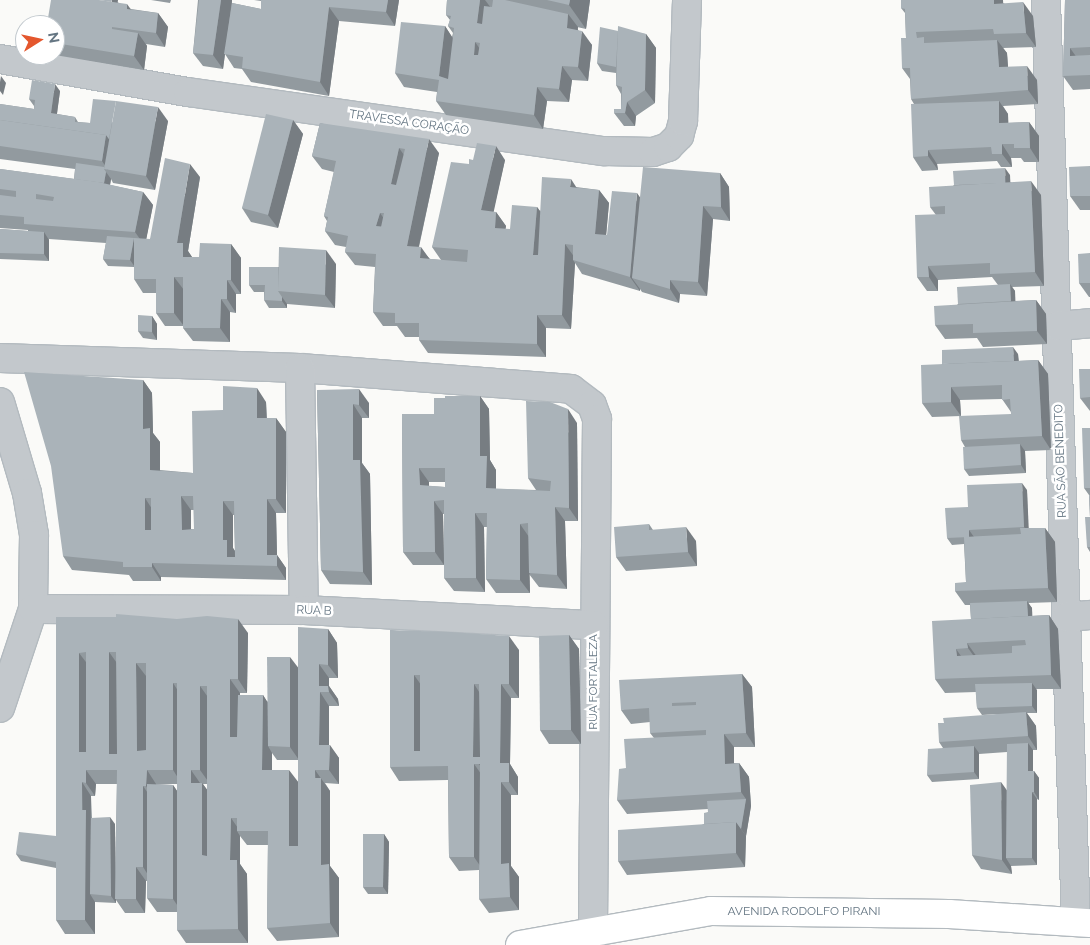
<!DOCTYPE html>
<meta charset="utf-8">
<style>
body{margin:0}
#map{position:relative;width:1090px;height:945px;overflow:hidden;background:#fafaf8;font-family:Raleway,sans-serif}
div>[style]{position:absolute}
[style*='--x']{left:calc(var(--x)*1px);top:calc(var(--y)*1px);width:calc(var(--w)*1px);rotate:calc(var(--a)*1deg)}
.roads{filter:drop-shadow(1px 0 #b3babf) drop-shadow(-1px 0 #b3babf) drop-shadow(0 1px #b3babf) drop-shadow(0 -1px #b3babf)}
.minor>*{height:28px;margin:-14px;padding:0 14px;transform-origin:14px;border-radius:14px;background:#c3c8cc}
.secondary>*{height:28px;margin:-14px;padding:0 14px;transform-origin:14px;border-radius:14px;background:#fff}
.wall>*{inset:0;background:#929a9f}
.shaded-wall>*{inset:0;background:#777d82}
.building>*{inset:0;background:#aab3b9}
span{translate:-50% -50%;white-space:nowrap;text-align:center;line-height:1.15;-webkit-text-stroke:5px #fff;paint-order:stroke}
.street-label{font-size:12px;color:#657683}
.north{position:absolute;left:15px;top:15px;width:50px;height:50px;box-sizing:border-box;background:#fff;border:1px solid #c1c8cd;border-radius:50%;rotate:80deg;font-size:14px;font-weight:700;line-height:20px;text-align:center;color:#657683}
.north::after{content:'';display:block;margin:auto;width:18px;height:22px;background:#e4572e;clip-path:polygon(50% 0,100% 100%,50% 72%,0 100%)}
</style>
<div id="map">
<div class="roads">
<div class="minor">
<div style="--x:1046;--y:0;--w:922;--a:88.14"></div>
<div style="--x:0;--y:59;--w:191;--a:10"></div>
<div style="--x:188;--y:92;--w:421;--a:8.1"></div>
<div style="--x:605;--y:151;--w:48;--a:1.2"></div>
<div style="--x:653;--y:152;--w:16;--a:-18"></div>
<div style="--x:668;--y:147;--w:16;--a:-45"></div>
<div style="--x:679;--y:136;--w:16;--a:-75"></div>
<div style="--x:683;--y:121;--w:121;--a:-88.1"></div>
<div style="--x:1058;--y:326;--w:32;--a:-5"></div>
<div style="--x:0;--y:358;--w:300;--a:1.9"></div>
<div style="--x:300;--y:368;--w:272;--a:4.4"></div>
<div style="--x:571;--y:389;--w:26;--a:37"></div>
<div style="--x:592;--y:405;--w:15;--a:70"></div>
<div style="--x:597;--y:419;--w:515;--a:90.45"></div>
<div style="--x:593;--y:934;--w:11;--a:105"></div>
<div style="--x:300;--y:368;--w:242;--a:89.1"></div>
<div style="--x:0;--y:402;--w:95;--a:73.5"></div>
<div style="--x:27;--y:493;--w:43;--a:80.5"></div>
<div style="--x:34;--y:535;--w:74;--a:90.8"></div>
<div style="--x:33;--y:609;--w:104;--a:108.4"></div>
<div style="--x:33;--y:609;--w:271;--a:0.2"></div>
<div style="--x:304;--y:610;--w:290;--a:3"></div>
<div style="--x:1067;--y:617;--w:23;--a:-5"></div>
</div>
<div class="secondary">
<div style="--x:520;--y:945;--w:194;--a:-10.1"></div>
<div style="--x:711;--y:911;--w:238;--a:0.7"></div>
<div style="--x:949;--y:914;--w:141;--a:3.7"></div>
</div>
</div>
<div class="wall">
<div style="clip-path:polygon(151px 0,171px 0,170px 3px)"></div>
<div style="clip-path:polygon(198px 0,232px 0,232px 3px,261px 9px,261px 1px,254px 0,399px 0,395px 26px,339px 21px,329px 96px,251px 82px,242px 69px,234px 68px,225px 54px,223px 69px,203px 66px,193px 53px)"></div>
<div style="clip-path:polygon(447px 0,590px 0,586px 29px,577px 27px,578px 30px,592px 45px,588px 81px,572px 80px,569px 102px,547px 101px,543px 129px,446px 115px,436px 101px,437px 92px,404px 87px,395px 73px,445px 26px,452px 37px,453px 33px,448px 26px,450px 20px,446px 15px)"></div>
<div style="clip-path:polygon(901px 0,1003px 0,1003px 3px,1033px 16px,1036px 47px,1003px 48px,999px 43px,1007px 53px,1008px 67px,1037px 80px,1038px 104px,1003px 106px,1008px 114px,1008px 123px,1029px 122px,1039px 136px,1039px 162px,1024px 162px,1021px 158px,1011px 158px,1012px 167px,1001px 167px,997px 161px,937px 164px,938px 170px,922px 171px,913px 157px,914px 104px,911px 99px,910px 79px,902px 68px,906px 38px,905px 13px,901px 8px)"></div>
<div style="clip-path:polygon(1065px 0,1090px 0,1090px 89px,1073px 90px,1063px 76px)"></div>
<div style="clip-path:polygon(117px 2px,131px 9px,158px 13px,168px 27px,165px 47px,146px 44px,147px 46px,144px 70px,55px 55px,55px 25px,48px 18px)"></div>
<div style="clip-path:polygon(618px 31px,646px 34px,656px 48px,655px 103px,636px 116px,635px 126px,624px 126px,614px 113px,621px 109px,621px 94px,616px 85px,616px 73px,602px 71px,597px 63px)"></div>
<div style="clip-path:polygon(60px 91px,57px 114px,75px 117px,78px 122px,90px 123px,168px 121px,155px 190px,113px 183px,111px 179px,110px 185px,143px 192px,153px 205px,146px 239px,150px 239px,200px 177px,188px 251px,192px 257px,199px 257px,231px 244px,241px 258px,241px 294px,236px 294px,236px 313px,230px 312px,230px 342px,193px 341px,183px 328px,183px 326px,165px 326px,156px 313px,156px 293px,143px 293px,134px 279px,134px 267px,108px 266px,103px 259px,106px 243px,49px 239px,49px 261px,0 259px,0 229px,28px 231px,28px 230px,0 228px,0 169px,74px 179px,75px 169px,0 159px,0 104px,34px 109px,34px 106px,29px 99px)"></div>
<div style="clip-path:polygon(293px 120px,303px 134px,278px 228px,251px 222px,242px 208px)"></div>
<div style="clip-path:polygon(320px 123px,439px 153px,419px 247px,430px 259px,441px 260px,432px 247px,469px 164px,473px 160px,505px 160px,493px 212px,496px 212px,506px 226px,505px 229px,510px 229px,537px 207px,540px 211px,576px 187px,599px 190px,609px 203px,606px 235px,607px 235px,640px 197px,720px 173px,729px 187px,730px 221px,713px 219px,707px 296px,680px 294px,679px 303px,642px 292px,640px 289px,640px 291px,582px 274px,575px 263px,571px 329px,546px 328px,546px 357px,428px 353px,419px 340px,419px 337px,405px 337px,397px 326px,383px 326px,373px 312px,375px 267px,355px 265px,345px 252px,346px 247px,335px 245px,325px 231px,327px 221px,324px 216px,334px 172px,322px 169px,312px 156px)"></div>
<div style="clip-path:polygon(1090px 166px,1090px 210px,1080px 210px,1070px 196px)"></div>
<div style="clip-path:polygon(1010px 175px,1010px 182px,1041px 195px,1044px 286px,1012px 287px,1015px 291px,1015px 301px,1036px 300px,1046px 314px,1047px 344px,983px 347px,977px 338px,945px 339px,935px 325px,958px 304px,998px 285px,992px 277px,938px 280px,938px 291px,927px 291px,917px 277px,936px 215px,930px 207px,954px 185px)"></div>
<div style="clip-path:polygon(1090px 253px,1090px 297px,1089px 297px,1079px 283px)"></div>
<div style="clip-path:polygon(336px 264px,335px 308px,287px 304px,287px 308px,269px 308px,264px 300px,264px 292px,254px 292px,249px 285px,278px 267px)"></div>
<div style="clip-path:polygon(152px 316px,157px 324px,157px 340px,143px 338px,138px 331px)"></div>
<div style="clip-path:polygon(1018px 354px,1019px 361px,1038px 360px,1048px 374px,1051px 450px,1025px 451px,1026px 473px,969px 476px,964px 469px,965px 447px,961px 440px,1011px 414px,1011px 412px,1002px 399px,960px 400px,961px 416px,932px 417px,922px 403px,942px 364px)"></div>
<div style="clip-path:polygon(1090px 369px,1090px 411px,1080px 398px)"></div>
<div style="clip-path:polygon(evenodd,143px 380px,152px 393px,153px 433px,160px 442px,160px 470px,193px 473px,223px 410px,266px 402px,267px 418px,276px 418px,286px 432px,286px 513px,276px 513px,277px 555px,286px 568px,286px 580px,161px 577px,161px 581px,133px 581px,129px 575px,72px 570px,63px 556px,143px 380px,191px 510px,194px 510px,194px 529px,191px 529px,191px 510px,143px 380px,233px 515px,234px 515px,235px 551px,233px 548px,233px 515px)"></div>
<div style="clip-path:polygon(317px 390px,369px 403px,369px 418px,362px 418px,362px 463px,370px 474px,372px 585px,330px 584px,321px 570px)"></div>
<div style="clip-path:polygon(evenodd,480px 396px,489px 409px,490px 460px,496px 470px,496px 489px,536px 490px,528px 478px,577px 423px,578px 521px,565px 521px,567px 589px,539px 587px,529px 574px,530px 593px,496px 593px,486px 579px,487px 527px,484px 527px,485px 592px,454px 591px,444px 578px,444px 565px,413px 565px,403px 552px,402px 414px,434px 414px,445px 398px,480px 396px,429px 482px,445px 482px,445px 487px,429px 486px,429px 482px,480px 396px,443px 514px,444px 514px,444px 556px,443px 514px)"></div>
<div style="clip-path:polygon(1090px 428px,1090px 552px,1087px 547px,1090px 517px,1089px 495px,1084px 488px)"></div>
<div style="clip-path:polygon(1027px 490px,1028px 528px,1045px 528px,1055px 542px,1057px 602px,1028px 603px,1032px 608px,1032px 616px,1049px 615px,1058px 629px,1061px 689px,1036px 689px,1037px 713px,1027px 713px,1036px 726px,1037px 750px,1033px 750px,1033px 771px,1034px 771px,1039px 778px,1039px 800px,1037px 799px,1037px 865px,1011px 866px,1012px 874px,981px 869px,972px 855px,1007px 790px,1007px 752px,979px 754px,979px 779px,932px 782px,927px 775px,943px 748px,939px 742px,944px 723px,1000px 714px,982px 715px,977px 708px,976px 692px,945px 693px,935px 679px,971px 619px,970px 605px,965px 605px,955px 591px,966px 582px,964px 544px,952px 545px,947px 538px,968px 507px)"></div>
<div style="clip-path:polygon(649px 524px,653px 530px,696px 541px,697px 566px,626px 571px,616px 557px)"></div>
<div style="clip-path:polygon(evenodd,56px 617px,248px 633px,247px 693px,240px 693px,240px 695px,263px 695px,267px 702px,298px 668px,328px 629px,337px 643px,338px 678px,329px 678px,329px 686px,338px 699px,339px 706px,329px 706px,329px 745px,339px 758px,339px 784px,325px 783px,330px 791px,330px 866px,339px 878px,339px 937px,277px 941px,267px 928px,268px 845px,247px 845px,240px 836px,240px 864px,247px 874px,248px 943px,186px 943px,177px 930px,177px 912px,157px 912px,147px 898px,147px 881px,146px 881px,145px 913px,125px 913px,116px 900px,116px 903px,95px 902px,95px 934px,65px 934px,56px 920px,56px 868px,21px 861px,16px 854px,56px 836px,56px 617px,272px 753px,277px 760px,298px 760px,298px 782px,272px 770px,272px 753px,56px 617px,96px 784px,117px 784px,115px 877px,115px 824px,92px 818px,91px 796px,95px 796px,96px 784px,56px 617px,156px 784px,177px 784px,177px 791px,173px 785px,156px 784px,56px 617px,203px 784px,207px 784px,207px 790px,203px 784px)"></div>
<div style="clip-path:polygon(390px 630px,519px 650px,519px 698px,511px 698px,510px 764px,518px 777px,518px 795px,511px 795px,511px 866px,519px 877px,519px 910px,489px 913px,479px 899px,479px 870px,459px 871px,449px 857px,448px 780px,399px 781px,390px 767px)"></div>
<div style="clip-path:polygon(569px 635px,579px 649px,581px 744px,549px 744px,540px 730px)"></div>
<div style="clip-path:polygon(742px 674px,752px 687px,755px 747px,734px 747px,734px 763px,739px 763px,749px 777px,751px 806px,746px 836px,745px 867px,627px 875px,618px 861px,704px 824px,708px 812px,708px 809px,627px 814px,617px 800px,626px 768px,654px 738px,650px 733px,650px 722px,631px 724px,621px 710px)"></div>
<div style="clip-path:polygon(384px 834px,389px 842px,388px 894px,368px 894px,363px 887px)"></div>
</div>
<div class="shaded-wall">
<div style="clip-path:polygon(112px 0,118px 0,116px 14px,111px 7px)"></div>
<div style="clip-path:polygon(221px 0,232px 0,223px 69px,213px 55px)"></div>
<div style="clip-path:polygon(388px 0,399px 0,395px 26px,386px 12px)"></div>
<div style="clip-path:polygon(480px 0,485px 0,491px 8px,487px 37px,477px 23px)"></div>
<div style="clip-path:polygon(570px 0,590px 0,586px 29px,569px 5px)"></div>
<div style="clip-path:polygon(994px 0,1003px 0,1004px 18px,994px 4px)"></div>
<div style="clip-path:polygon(1023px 2px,1033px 16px,1036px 47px,1026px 33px)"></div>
<div style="clip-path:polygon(127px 4px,137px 18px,127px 9px)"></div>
<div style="clip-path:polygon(329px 7px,339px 21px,329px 96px,320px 82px)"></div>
<div style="clip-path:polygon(158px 13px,168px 27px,165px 47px,156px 33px)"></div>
<div style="clip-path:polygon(568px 14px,578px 27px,577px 42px,567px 28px)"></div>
<div style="clip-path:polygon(445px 26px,454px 40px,449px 90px,439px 76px)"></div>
<div style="clip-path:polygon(582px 31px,592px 45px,588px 81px,578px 67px)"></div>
<div style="clip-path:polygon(138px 33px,147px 46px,144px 70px,134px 56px)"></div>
<div style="clip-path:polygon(646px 34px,656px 48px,655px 103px,645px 90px)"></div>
<div style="clip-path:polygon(997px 40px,1007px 53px,1009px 81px,999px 67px)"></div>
<div style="clip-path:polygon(475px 42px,485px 56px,474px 55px)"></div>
<div style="clip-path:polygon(1070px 48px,1080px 62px,1070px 56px)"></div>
<div style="clip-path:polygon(562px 66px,572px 80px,569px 102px,559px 89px)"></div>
<div style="clip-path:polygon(1027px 66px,1037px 80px,1038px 104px,1028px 90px)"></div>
<div style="clip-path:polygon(1px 76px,6px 83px,3px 95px,0 91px,0 82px)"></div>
<div style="clip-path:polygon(55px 84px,60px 91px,56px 120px,51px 113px)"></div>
<div style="clip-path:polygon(537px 87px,547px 101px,543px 129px,534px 115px)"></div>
<div style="clip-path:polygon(999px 101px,1008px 114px,1009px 137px,999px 123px)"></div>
<div style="clip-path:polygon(627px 102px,636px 116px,635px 126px,625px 113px)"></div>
<div style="clip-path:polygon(158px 107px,168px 121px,155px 190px,146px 176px)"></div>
<div style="clip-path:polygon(293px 120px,303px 134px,278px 228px,268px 215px)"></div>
<div style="clip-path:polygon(1029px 122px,1039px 136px,1039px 162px,1030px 148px)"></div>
<div style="clip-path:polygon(106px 135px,111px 142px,108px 170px,102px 161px)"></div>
<div style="clip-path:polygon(429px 139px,439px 153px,416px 259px,407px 246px)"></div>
<div style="clip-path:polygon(1002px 144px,1011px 158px,1012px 167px,1002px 154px)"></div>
<div style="clip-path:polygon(496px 146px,505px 160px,491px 224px,481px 210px)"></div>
<div style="clip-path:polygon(399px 148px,409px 162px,400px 198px,391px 184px)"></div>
<div style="clip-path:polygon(928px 150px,937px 164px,938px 170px,928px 156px)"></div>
<div style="clip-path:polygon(190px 164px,200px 177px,188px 251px,192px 257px,183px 257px,177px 243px)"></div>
<div style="clip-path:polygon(1005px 168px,1010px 175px,1011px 196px,1006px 189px)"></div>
<div style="clip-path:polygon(106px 172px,111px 179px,108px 196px,103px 189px)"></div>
<div style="clip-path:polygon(720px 173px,729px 187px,730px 221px,721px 207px)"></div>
<div style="clip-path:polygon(571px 179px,580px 193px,570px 187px)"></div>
<div style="clip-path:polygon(1031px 181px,1041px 195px,1044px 286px,1035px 272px)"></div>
<div style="clip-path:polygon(599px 190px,609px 203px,605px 248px,595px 234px)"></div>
<div style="clip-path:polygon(143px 192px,153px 205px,145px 246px,135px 232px)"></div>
<div style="clip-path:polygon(637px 193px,646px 206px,632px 278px,640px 289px,640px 291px,630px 277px)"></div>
<div style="clip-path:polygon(703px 206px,713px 219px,707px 296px,698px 282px)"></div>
<div style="clip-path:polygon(537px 207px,547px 221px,543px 269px,533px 255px)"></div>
<div style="clip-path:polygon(496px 212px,506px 226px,504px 242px,495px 228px)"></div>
<div style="clip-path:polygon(380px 213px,389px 226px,376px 226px)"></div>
<div style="clip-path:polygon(44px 232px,49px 240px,49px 261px,44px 254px)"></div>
<div style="clip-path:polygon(134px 238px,135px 267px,130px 260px)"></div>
<div style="clip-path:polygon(231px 244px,241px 258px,241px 294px,231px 280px)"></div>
<div style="clip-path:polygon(565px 244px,575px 258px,573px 260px,575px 263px,571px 329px,562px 315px)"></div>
<div style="clip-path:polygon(421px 247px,431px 261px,420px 258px)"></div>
<div style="clip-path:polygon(326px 250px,336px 264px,335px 308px,325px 295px)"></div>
<div style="clip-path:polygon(928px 266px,938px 280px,938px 291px,929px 277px)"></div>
<div style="clip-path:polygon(174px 277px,184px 290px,184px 326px,174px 313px)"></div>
<div style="clip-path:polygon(227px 280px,236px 294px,236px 313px,227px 299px)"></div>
<div style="clip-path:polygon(670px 280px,680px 294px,679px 303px,670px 289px)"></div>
<div style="clip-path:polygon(1010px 284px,1015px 291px,1016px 315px,1011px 308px)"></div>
<div style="clip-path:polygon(282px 297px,287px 304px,287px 308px,282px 301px)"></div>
<div style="clip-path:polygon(221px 299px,230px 312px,230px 342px,220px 328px)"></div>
<div style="clip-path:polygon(1036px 300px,1046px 314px,1047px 344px,1037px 331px)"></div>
<div style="clip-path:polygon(537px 315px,546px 328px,546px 357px,537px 344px)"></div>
<div style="clip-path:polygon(152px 316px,157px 324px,157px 340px,152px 332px)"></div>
<div style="clip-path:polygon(1013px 347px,1018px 354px,1019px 374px,1014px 367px)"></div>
<div style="clip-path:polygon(1038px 360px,1048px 374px,1051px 450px,1042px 436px)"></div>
<div style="clip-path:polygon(143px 380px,152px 393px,153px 433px,160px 442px,160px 483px,150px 470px,143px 429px)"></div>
<div style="clip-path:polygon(951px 387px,960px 400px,961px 416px,951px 402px)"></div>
<div style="clip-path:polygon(257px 388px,266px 402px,267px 432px,257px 418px)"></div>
<div style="clip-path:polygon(359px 389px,369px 403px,369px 418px,359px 405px)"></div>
<div style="clip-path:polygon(480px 396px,489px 409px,490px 460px,496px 470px,496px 502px,486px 488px,480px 456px)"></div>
<div style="clip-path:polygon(353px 404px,362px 418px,362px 463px,370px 474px,372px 585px,363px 572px,353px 460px)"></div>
<div style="clip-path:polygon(568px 409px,577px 423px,578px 521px,569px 508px)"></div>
<div style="clip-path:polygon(276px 418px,286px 432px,286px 513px,276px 499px)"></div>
<div style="clip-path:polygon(1020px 444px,1025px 451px,1026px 473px,1021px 465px)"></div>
<div style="clip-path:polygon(419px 468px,429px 482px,429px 499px,420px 485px)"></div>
<div style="clip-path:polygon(1022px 483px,1027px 490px,1029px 534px,1024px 527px)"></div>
<div style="clip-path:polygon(181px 496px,191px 510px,191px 543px,182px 530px)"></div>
<div style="clip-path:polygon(145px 498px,154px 512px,155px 544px,145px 530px)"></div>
<div style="clip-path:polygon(267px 499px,276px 513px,277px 555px,286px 568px,286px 580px,277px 566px,267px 555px)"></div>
<div style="clip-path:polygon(223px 501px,233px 515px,233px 548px,237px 554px,237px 565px,227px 557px,223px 540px)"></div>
<div style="clip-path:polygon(434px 501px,443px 514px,444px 565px,435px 552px)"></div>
<div style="clip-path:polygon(555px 507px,565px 521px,567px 589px,557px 575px)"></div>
<div style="clip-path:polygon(475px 513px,484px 527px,485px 592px,476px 578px)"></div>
<div style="clip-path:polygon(520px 524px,529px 537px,530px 593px,520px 580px)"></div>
<div style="clip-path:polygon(686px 527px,696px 541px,697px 566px,688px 552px)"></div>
<div style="clip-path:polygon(1045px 528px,1055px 542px,1057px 602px,1048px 588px)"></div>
<div style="clip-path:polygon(969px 530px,974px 537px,969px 537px)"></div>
<div style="clip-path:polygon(152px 563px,161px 577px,161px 581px,152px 567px)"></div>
<div style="clip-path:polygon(1027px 601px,1032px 608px,1033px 630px,1028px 623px)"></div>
<div style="clip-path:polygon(1049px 615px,1058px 629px,1061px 689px,1051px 675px)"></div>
<div style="clip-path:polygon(238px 619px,248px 633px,247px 693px,238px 679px)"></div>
<div style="clip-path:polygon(328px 629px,337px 643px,338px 678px,328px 665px)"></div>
<div style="clip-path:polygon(569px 635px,579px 649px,581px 744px,571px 730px)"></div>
<div style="clip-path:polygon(509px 636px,519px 650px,519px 698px,509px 684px)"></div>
<div style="clip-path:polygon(967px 643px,977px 657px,978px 662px,968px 648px)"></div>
<div style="clip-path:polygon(956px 649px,966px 663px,957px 656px)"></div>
<div style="clip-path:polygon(109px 652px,119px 666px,118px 768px,109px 754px)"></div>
<div style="clip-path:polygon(79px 653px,89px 666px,89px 766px,79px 752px)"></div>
<div style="clip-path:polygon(290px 657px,300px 670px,299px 760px,290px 747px)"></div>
<div style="clip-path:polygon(136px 663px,146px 676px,147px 765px,137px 751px)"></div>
<div style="clip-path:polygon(319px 664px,329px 678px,329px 686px,338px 699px,339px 706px,329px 692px,319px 686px)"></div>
<div style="clip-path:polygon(742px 674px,752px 687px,755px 747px,746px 733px)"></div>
<div style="clip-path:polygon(414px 675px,424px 689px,423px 765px,414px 751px)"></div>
<div style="clip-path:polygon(230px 679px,240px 693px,240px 751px,230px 737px)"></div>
<div style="clip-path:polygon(173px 683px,182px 697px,182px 784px,173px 770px)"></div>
<div style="clip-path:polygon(1032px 683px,1037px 690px,1037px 713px,1032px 706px)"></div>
<div style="clip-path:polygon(474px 684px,483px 698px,483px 769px,473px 757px)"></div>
<div style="clip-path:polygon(501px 684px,511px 698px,510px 764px,518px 777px,518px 795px,509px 782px,500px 763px)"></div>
<div style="clip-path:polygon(200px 686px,210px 700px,210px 784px,200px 770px)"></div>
<div style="clip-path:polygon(320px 692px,329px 706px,329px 758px,319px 745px)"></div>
<div style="clip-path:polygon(263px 695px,272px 709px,268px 746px,272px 753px,272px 784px,262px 770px)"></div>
<div style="clip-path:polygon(1026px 712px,1036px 726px,1037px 750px,1028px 736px)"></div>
<div style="clip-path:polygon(724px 734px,734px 747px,734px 778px,725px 764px)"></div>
<div style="clip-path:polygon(1028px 743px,1033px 750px,1033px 778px,1028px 771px)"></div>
<div style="clip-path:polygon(330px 745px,339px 758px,339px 784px,329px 770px)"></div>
<div style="clip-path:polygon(974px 746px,979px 753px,979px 779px,974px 772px)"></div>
<div style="clip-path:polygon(739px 763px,749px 777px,751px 806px,746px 836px,741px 829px,746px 799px,741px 792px)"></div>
<div style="clip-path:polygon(474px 764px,484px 778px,483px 870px,474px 857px)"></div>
<div style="clip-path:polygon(86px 770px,96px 784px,95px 796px,86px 783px)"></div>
<div style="clip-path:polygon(147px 770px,156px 784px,156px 799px,146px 786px)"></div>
<div style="clip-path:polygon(191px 770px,200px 783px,191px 783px)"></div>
<div style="clip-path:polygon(289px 770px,299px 783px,299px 859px,289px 846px)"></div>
<div style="clip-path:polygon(315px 770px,330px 791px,330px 866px,339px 878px,339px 937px,330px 923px,321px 865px)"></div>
<div style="clip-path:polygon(1034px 771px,1039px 778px,1039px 800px,1034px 792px)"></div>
<div style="clip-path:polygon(82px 782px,91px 796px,90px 894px,95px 902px,95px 934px,85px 920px)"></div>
<div style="clip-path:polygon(501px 782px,511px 795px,511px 866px,519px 877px,519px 910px,510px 897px,501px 864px)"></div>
<div style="clip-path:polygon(1001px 782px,1011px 796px,1006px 858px,1011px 866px,1012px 874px,1002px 860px)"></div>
<div style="clip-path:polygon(202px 783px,212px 796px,212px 869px,202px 855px)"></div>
<div style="clip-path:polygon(173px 785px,182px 798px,182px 912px,173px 899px)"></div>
<div style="clip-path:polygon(143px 786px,152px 799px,152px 881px,143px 867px)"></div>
<div style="clip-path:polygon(1032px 792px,1037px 799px,1037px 865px,1032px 858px)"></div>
<div style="clip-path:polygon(110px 817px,115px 824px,116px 903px,111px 896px)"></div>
<div style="clip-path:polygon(231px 818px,240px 831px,237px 831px,240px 836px,240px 864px,247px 874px,248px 943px,238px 929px,230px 860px)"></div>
<div style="clip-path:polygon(736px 822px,746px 836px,745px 867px,736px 853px)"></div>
<div style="clip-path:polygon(384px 834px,389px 842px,388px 894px,383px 887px)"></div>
<div style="clip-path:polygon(136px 867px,146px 881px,145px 913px,136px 899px)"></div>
</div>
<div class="building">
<div style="clip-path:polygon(51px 0,99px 0,127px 4px,127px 9px,158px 13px,156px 33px,112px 27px,112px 29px,138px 33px,134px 56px,55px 43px,55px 25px,36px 25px,38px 16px,48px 18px)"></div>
<div style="clip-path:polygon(99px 0,112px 0,111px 2px)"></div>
<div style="clip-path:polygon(199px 0,221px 0,213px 55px,193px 53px)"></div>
<div style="clip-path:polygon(261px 0,388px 0,386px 12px,329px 7px,320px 82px,242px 68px,243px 57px,224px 54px,232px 3px,261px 9px)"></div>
<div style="clip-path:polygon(evenodd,447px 0,480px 0,477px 23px,482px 24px,484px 6px,492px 7px,493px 0,505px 0,568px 14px,567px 28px,582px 31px,578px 67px,562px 66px,559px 89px,537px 87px,534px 115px,436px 101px,439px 80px,395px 73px,401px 22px,445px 26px,439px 76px,448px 79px,454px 28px,448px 26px,451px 16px,446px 15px,447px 0,475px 42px,480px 43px,478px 55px,474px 55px,475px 42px)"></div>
<div style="clip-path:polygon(547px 0,570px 0,569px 5px)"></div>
<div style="clip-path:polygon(901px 0,994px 0,994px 4px,1023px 2px,1026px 33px,994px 34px,993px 29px,916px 32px,917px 38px,924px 37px,924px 43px,997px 40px,999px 67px,1027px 66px,1028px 90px,911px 99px,910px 68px,902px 68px,901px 38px,906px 38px,905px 9px,901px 8px)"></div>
<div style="clip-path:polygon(1065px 0,1090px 0,1090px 47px,1070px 48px,1070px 56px,1090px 55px,1090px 75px,1063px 76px)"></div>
<div style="clip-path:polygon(618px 26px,646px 34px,645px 90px,627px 102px,625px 113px,614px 113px,614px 109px,621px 109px,622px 87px,616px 85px)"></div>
<div style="clip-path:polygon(600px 27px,618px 31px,616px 67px,597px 63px)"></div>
<div style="clip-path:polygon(32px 80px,55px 84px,51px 113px,75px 117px,75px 122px,90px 123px,93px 99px,116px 101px,109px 139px,106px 135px,0 120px,0 104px,34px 109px,35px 100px,29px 99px)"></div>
<div style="clip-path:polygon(116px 101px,158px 107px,146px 176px,104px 169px)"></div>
<div style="clip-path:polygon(999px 101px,999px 123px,1029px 122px,1030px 148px,1014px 148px,1014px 144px,1002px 144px,1002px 154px,992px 154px,991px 147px,928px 150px,928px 156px,913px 157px,911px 104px)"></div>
<div style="clip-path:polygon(266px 114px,293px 120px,268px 215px,242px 208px)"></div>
<div style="clip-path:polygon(0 120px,106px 135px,102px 161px,0 146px)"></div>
<div style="clip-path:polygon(evenodd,320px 123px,429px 139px,407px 246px,421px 247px,420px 258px,467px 262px,468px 250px,432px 247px,451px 162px,469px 164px,469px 159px,473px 160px,477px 143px,496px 146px,481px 210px,496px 212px,495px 228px,510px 229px,512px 205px,537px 207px,533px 255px,538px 255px,542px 177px,571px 179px,570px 187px,599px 190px,595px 234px,607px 235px,612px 191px,637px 193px,630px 277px,573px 260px,573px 245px,565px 244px,562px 315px,537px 315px,537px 344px,419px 340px,419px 323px,395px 323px,395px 313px,373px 312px,376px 254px,345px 252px,348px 236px,325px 231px,328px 217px,324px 216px,336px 161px,312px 156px,320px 123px,399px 148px,405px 149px,396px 185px,391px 184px,399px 148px,320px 123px,380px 213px,384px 213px,381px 227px,376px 226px,380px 213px)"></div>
<div style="clip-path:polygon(165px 158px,190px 164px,177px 243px,183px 243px,183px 257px,199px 257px,200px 243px,231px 244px,231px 280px,227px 280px,227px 299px,221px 299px,220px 328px,183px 328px,183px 277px,174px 277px,174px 313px,156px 313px,156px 279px,134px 279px,134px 238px,150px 239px)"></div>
<div style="clip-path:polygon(76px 163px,104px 167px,104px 169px,106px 172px,104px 183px,74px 179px)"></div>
<div style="clip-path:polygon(1090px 166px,1090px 196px,1070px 196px,1069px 167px)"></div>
<div style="clip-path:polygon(643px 167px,720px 173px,721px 207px,703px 206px,698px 282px,670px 280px,670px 289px,632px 278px)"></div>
<div style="clip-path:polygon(1005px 168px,1005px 183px,954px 185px,953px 171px)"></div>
<div style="clip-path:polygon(evenodd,0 169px,98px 182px,143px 192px,135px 232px,24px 224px,24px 217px,0 215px,0 195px,16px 197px,16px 191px,0 189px,0 169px,36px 194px,54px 197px,53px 201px,36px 199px,36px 194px)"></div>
<div style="clip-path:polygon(1031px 181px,1035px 272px,990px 274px,990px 263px,928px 266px,929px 277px,917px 277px,915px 215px,945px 214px,945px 206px,930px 207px,929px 187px)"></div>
<div style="clip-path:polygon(0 229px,44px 232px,44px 254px,0 253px)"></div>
<div style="clip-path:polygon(107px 236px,134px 238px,130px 260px,103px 259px)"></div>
<div style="clip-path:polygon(279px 247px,326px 250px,325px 295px,278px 291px)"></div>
<div style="clip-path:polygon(1090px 253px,1090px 283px,1079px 283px,1078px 254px)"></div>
<div style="clip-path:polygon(249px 267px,278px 267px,278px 291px,282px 297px,282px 301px,264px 300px,265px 285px,249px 285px)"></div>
<div style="clip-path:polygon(1010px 284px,1011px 301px,958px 304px,957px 287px)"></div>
<div style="clip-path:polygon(1036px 300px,1037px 331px,973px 333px,973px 324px,935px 325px,934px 306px)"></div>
<div style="clip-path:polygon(138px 315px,152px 316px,152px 332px,138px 331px)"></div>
<div style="clip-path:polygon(1013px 347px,1014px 361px,942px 364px,942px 350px)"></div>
<div style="clip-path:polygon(1038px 360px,1042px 436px,961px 440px,959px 416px,1011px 414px,1010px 399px,1002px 400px,1002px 385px,951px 387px,951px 402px,922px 403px,921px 365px)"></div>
<div style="clip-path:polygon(1079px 369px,1090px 369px,1090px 397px,1080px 398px)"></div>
<div style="clip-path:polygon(evenodd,24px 372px,143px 380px,143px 429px,150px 428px,150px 470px,193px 473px,192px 411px,223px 410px,223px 386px,257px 388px,257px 418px,276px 418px,276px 499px,267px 499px,267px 555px,277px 555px,277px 566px,152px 563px,152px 567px,123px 567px,123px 562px,63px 556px,51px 466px,24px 372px,181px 496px,193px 496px,194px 529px,182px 530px,181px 496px,24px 372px,145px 498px,151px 498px,151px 530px,145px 530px,145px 498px,24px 372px,223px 501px,234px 501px,235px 557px,227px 557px,227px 540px,223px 540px,223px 501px)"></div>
<div style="clip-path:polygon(359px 389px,359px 405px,353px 404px,353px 460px,360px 460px,363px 572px,321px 570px,317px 390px)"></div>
<div style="clip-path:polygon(evenodd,445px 396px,480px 396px,480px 456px,487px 456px,486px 488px,550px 491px,551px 481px,528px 478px,526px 401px,550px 402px,568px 409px,569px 508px,555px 507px,557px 575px,529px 573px,528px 523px,520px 524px,520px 580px,486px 579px,487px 513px,475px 513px,476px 578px,444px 578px,444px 500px,434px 501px,435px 552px,403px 552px,402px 414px,434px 414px,434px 398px,445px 398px,445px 396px,419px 468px,445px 468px,445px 487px,420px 485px,419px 468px)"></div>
<div style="clip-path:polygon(1082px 428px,1090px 428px,1090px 488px,1084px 488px)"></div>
<div style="clip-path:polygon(1020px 444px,1021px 465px,964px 469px,963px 447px)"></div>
<div style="clip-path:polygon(1022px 483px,1024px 527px,969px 530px,969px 537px,947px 538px,945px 508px,968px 507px,967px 485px)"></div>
<div style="clip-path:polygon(1089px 495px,1090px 495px,1090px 517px)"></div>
<div style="clip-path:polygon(1085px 517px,1090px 517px,1090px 547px,1087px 547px)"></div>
<div style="clip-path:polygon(649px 524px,649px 530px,686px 527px,688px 552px,616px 557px,614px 527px)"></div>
<div style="clip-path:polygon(1020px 528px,1045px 528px,1048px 588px,955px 591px,955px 583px,966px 582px,964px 537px,1021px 534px)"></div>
<div style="clip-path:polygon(1027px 601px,1028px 616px,971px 619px,970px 603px)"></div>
<div style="clip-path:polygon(evenodd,116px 614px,177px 619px,207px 616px,238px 619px,238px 679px,230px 679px,230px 737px,237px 737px,238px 695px,263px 695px,262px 770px,289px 770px,289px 846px,298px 846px,298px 627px,328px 629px,328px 665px,319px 664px,319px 686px,328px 686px,329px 692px,320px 692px,319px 745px,330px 745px,329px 770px,315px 770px,315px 778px,321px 778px,321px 865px,329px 864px,330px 923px,267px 928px,268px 831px,237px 831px,237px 818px,231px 818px,230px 860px,237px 860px,238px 929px,177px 930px,177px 683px,173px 683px,173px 770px,147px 770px,146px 786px,143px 786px,143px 867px,136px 867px,136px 899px,115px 899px,117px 770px,86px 770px,86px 783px,82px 782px,82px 810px,86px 810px,85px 920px,56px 920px,56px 617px,116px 617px,116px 614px,86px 652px,86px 752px,79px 752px,79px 653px,86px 652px,116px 614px,109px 652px,116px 652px,117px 754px,109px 754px,109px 652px,116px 614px,136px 663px,146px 663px,146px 750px,137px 751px,136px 663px,116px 614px,200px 686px,207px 686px,207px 856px,202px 855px,202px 783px,191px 783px,191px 770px,200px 770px,200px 686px)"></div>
<div style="clip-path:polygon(evenodd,1049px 615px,1051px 675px,935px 679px,932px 621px,1049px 615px,1025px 640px,1026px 645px,1012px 646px,1012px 653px,957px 656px,956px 649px,968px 648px,967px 643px,1025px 640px)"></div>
<div style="clip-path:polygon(evenodd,390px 630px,450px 632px,509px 636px,509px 684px,501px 684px,500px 763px,509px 763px,509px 782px,501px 782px,501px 864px,509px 863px,510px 897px,479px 899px,480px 764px,474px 764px,474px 857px,449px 857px,448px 766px,390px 767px,390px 630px,414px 675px,420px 675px,420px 751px,414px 751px,414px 675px,390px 630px,474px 684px,479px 684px,480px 757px,473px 757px,474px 684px)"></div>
<div style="clip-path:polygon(569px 635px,571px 730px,540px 730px,539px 636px)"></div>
<div style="clip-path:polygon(267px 657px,290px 657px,290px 747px,268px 746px)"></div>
<div style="clip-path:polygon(evenodd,742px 674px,746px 733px,724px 734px,725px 764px,739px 763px,741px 792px,617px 800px,619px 769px,626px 768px,624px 739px,706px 735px,706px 730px,650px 733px,649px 708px,621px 710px,619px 680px,742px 674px,696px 702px,696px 705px,672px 706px,672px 703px,696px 702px)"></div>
<div style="clip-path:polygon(1032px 683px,1032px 706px,977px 708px,975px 684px)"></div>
<div style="clip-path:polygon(1026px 712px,1028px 736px,939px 742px,938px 723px,944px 723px,943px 718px)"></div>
<div style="clip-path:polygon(1028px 743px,1028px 771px,1034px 771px,1034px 792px,1032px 792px,1032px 858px,1006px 858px,1007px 744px)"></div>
<div style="clip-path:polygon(974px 746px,974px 772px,927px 775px,928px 749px)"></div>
<div style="clip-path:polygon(1001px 782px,1002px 860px,972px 855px,970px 785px)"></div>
<div style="clip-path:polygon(147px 784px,173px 785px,173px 899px,147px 898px)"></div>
<div style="clip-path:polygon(746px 799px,741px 829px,736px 822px,704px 824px,704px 813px,708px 812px,707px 801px)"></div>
<div style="clip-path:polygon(110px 817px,111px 896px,90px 894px,91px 818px)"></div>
<div style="clip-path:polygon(736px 822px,736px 853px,618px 861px,618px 830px)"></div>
<div style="clip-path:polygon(19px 832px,56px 836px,56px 862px,16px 854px)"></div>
<div style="clip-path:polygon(363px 834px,384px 834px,383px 887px,363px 887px)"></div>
</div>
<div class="street-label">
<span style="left:409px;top:123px;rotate:8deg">TRAVESSA CORAÇÃO</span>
<span style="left:1061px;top:461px;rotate:-92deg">RUA SÃO BENEDITO</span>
<span style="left:314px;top:611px;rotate:2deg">RUA B</span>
<span style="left:594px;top:682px;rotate:-90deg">RUA FORTALEZA</span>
<span style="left:804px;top:912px">AVENIDA RODOLFO PIRANI</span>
</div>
<div class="north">N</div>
</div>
